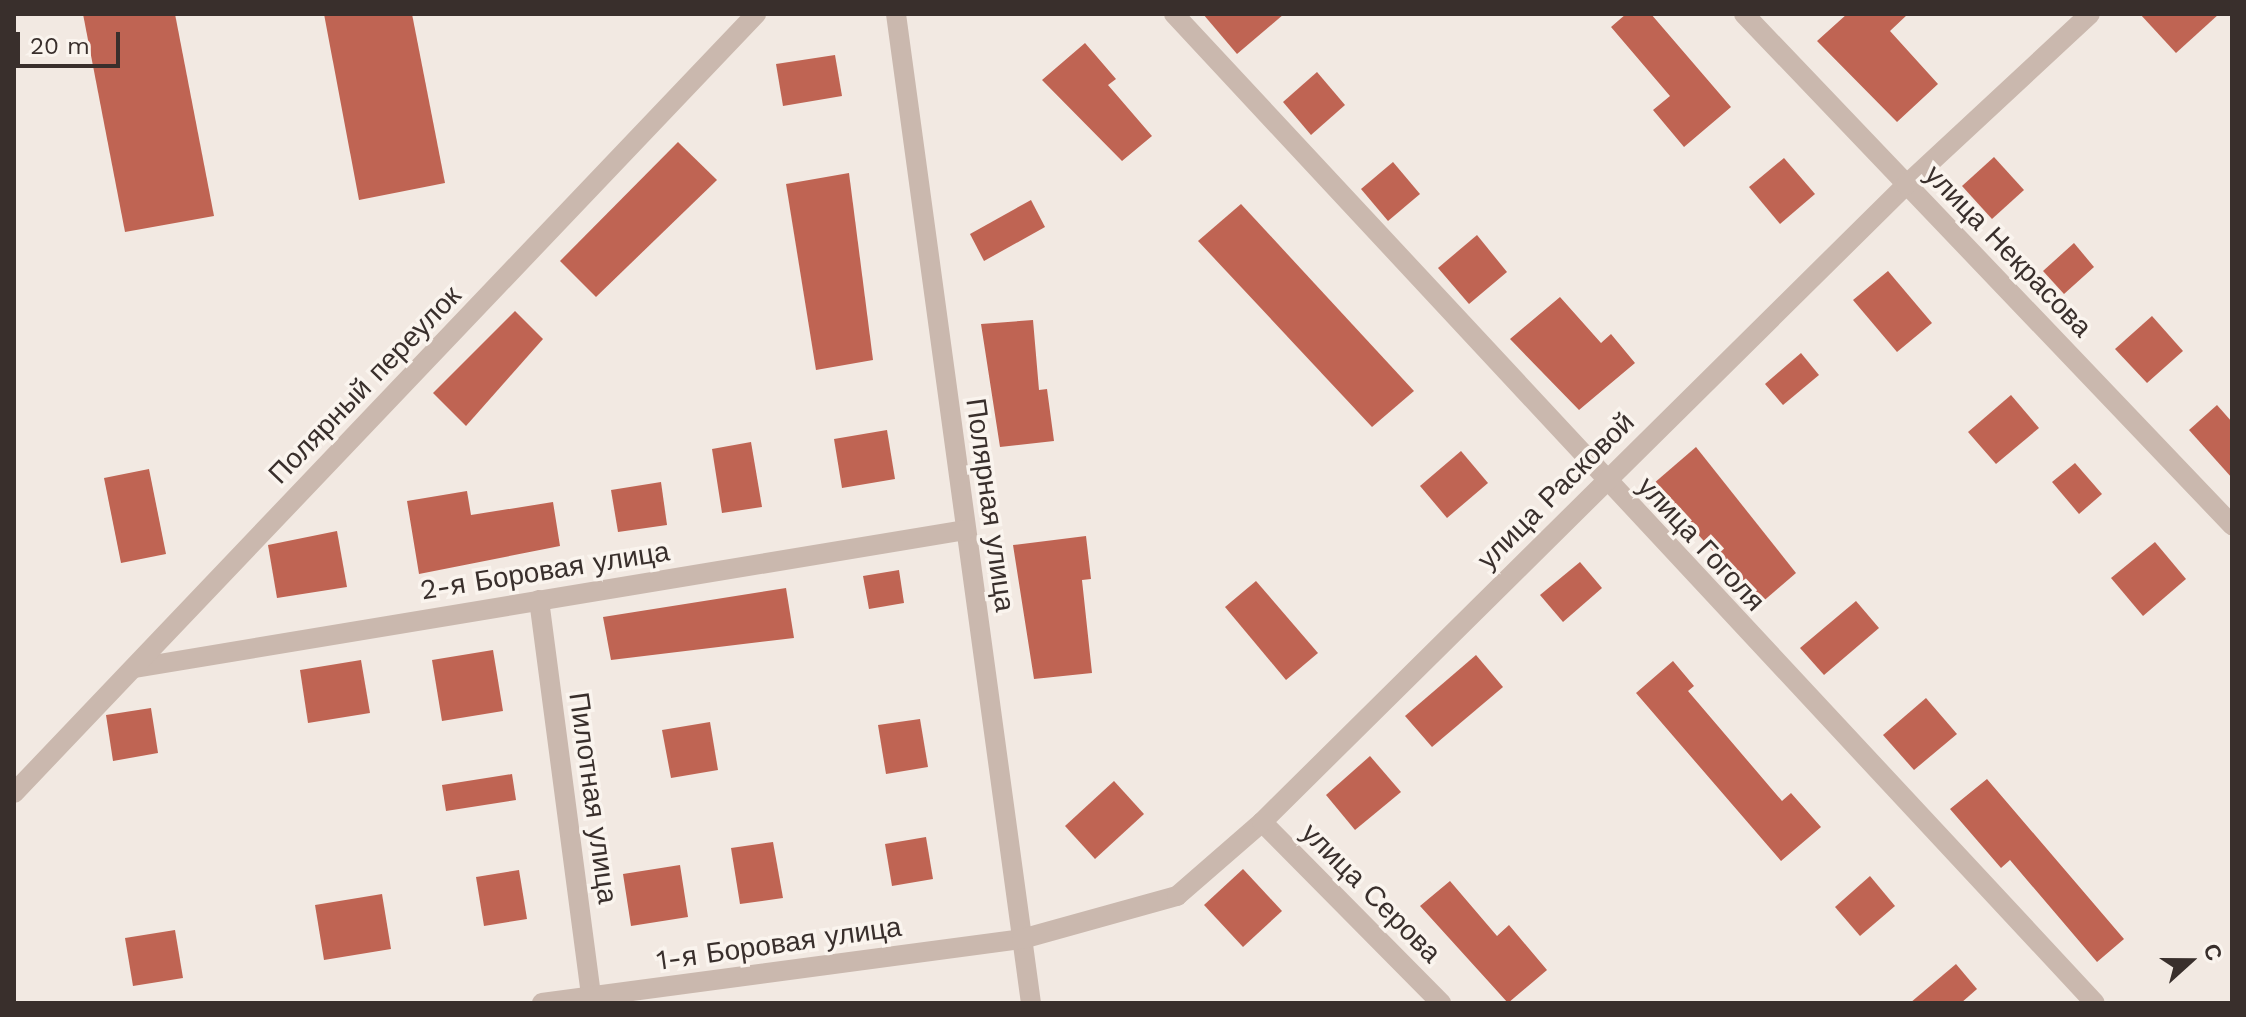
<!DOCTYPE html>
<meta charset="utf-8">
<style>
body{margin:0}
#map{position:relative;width:2246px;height:1017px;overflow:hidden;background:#f2e9e2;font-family:"Work Sans",sans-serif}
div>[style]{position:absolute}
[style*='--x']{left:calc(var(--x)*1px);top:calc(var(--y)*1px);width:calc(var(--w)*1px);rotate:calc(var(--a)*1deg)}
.building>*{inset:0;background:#bf6453}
.street>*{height:20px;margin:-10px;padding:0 10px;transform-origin:10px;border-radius:10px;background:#cab8ae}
span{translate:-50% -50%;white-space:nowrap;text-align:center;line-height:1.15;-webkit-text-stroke:7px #faf4ee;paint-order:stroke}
.street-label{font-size:28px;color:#392f2c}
.frame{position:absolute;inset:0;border:16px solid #392f2c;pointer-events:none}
.north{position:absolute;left:2150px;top:921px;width:80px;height:80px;-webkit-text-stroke:6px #faf4ee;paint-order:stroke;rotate:69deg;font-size:22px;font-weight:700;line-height:32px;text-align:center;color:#392f2c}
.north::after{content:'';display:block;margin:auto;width:28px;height:36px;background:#392f2c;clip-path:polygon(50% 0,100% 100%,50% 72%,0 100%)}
.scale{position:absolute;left:16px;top:32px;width:104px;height:36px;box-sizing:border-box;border:4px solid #392f2c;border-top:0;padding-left:10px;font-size:24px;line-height:28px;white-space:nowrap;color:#392f2c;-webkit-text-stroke:6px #faf4ee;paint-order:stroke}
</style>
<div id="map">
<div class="building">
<div style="clip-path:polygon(83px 14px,175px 14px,214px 216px,125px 232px)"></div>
<div style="clip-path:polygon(324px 14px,412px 14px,445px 183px,359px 200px)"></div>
<div style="clip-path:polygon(1203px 14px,1284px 14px,1237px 54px)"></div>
<div style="clip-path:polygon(1626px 14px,1651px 14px,1731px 107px,1684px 147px,1653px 110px,1670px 96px,1611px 27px)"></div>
<div style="clip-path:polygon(1847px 14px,1908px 14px,1890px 31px,1938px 84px,1897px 122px,1817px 41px)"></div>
<div style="clip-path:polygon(2140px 14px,2219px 14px,2176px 53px)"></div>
<div style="clip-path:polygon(1085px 43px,1116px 79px,1108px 85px,1152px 136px,1122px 161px,1042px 80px)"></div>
<div style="clip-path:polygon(835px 55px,842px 96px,783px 106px,776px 64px)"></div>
<div style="clip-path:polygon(1317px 72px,1345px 105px,1311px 135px,1283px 102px)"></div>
<div style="clip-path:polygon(678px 142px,717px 180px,596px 297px,560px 261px)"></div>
<div style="clip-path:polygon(1994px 157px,2024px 190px,1992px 219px,1962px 186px)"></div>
<div style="clip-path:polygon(1784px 158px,1815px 194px,1780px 224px,1749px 187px)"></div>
<div style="clip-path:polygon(1393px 162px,1420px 194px,1388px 221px,1361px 189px)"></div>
<div style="clip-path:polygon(849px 173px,873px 360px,816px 370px,786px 184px)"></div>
<div style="clip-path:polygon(1031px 200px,1045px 227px,984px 261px,970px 234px)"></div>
<div style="clip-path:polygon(1241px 204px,1414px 391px,1372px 427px,1198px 241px)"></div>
<div style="clip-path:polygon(1477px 235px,1507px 272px,1469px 304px,1438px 268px)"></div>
<div style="clip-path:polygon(2074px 243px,2094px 267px,2064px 294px,2043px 271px)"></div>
<div style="clip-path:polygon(1888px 271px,1932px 323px,1897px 352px,1853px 300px)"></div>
<div style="clip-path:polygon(1560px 297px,1601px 343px,1611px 334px,1635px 363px,1579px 410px,1510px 339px)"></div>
<div style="clip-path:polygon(515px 311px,543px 339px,466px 426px,433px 393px)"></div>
<div style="clip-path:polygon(2152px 316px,2183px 351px,2147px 383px,2115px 349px)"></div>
<div style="clip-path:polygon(1033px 320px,1039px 390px,1047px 389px,1054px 441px,1000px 447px,981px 324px)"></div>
<div style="clip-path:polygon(1801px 353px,1819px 375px,1783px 405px,1765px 384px)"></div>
<div style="clip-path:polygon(2011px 395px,2039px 428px,1996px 464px,1968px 432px)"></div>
<div style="clip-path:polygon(2217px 405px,2232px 422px,2232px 478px,2189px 430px)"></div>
<div style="clip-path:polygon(887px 430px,895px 479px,842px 488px,834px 439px)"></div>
<div style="clip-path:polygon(751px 442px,762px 507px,722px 513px,712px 449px)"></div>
<div style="clip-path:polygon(1696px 447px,1796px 573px,1760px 604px,1653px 484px)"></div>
<div style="clip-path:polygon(1461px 451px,1488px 483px,1447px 518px,1420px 486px)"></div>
<div style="clip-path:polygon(2075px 463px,2102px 494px,2079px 514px,2052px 482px)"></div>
<div style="clip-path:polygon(149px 469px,166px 554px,121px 563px,104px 478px)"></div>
<div style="clip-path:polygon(661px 482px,667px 525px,618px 532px,611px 490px)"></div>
<div style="clip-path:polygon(467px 491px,471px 515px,553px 502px,560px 546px,419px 574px,407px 501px)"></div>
<div style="clip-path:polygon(337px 531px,347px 587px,277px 598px,268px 545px)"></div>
<div style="clip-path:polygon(1086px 536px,1091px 579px,1082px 580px,1092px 673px,1034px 679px,1013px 545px)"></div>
<div style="clip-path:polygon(2155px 542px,2186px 579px,2143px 616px,2111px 578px)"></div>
<div style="clip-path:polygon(1580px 562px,1602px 588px,1563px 622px,1540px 595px)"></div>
<div style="clip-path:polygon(899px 570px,904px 603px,869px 609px,863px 576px)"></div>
<div style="clip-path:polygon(1256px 581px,1318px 653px,1286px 680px,1225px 607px)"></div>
<div style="clip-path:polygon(786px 588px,794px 638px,611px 660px,603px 617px)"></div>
<div style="clip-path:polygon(1856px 601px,1879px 628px,1824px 675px,1800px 648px)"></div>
<div style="clip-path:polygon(493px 650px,503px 711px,442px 721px,432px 660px)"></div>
<div style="clip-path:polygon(1476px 655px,1503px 687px,1432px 747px,1405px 716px)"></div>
<div style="clip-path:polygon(361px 660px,370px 713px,308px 723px,300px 670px)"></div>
<div style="clip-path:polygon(1673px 661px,1694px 686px,1688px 691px,1782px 801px,1791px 793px,1821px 827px,1781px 861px,1636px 693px)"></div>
<div style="clip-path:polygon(1926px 698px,1957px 734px,1914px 770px,1883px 735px)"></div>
<div style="clip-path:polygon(151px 708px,158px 753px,113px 761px,106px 715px)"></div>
<div style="clip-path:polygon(920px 719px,928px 767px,886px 774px,878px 725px)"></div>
<div style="clip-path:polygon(710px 722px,718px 770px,671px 778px,662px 730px)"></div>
<div style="clip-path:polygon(1370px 756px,1401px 792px,1355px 830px,1326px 795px)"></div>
<div style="clip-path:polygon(512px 774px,516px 800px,446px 811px,442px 785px)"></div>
<div style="clip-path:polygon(1987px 779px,2124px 939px,2097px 962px,2010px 860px,2001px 868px,1950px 809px)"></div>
<div style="clip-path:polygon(1114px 781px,1144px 814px,1095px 859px,1065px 826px)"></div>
<div style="clip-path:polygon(926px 837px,933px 879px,892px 886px,885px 844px)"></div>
<div style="clip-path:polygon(773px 842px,783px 898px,740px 904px,731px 848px)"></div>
<div style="clip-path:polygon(680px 865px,688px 917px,631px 926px,623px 874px)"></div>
<div style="clip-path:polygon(1243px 869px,1282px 911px,1243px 947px,1204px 905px)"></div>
<div style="clip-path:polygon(519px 870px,527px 919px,484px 926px,476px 877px)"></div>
<div style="clip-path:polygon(1870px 876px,1895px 906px,1860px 936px,1835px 907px)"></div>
<div style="clip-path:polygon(1450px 881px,1497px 936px,1509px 925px,1547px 970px,1508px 1003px,1420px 906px)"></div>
<div style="clip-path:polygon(382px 894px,391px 949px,324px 960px,315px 905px)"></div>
<div style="clip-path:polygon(175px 930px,183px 978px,133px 986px,125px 938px)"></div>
<div style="clip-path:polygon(1956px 964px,1977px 989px,1961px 1003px,1910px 1003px)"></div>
</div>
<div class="street">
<div style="--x:896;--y:14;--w:998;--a:82.23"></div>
<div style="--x:1174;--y:14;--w:1351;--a:47.04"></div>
<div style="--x:1744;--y:14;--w:707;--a:46.32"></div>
<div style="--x:539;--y:600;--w:406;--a:82.5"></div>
<div style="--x:135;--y:668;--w:841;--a:-9.44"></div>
<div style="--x:14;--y:793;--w:1076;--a:-46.39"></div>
<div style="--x:1262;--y:822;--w:255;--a:45.3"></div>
<div style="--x:542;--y:1003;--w:484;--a:-7.6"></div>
<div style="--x:1022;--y:939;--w:161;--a:-15.5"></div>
<div style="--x:1177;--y:896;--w:113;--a:-41"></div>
<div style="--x:1262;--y:822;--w:906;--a:-44.69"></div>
<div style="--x:1906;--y:185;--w:251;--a:-42.9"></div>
</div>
<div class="street-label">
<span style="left:2008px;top:251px;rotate:46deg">улица Некрасова</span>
<span style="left:365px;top:385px;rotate:-46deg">Полярный переулок</span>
<span style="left:1556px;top:491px;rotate:-45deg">улица Расковой</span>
<span style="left:990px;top:505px;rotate:82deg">Полярная улица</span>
<span style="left:1701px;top:544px;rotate:47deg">улица Гоголя</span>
<span style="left:545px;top:571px;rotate:-9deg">2-я Боровая улица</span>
<span style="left:593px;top:798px;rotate:82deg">Пилотная улица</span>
<span style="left:1371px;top:893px;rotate:45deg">улица Серова</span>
<span style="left:779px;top:944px;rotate:-8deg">1-я Боровая улица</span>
</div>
<div class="frame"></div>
<div class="north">С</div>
<div class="scale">20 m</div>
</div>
